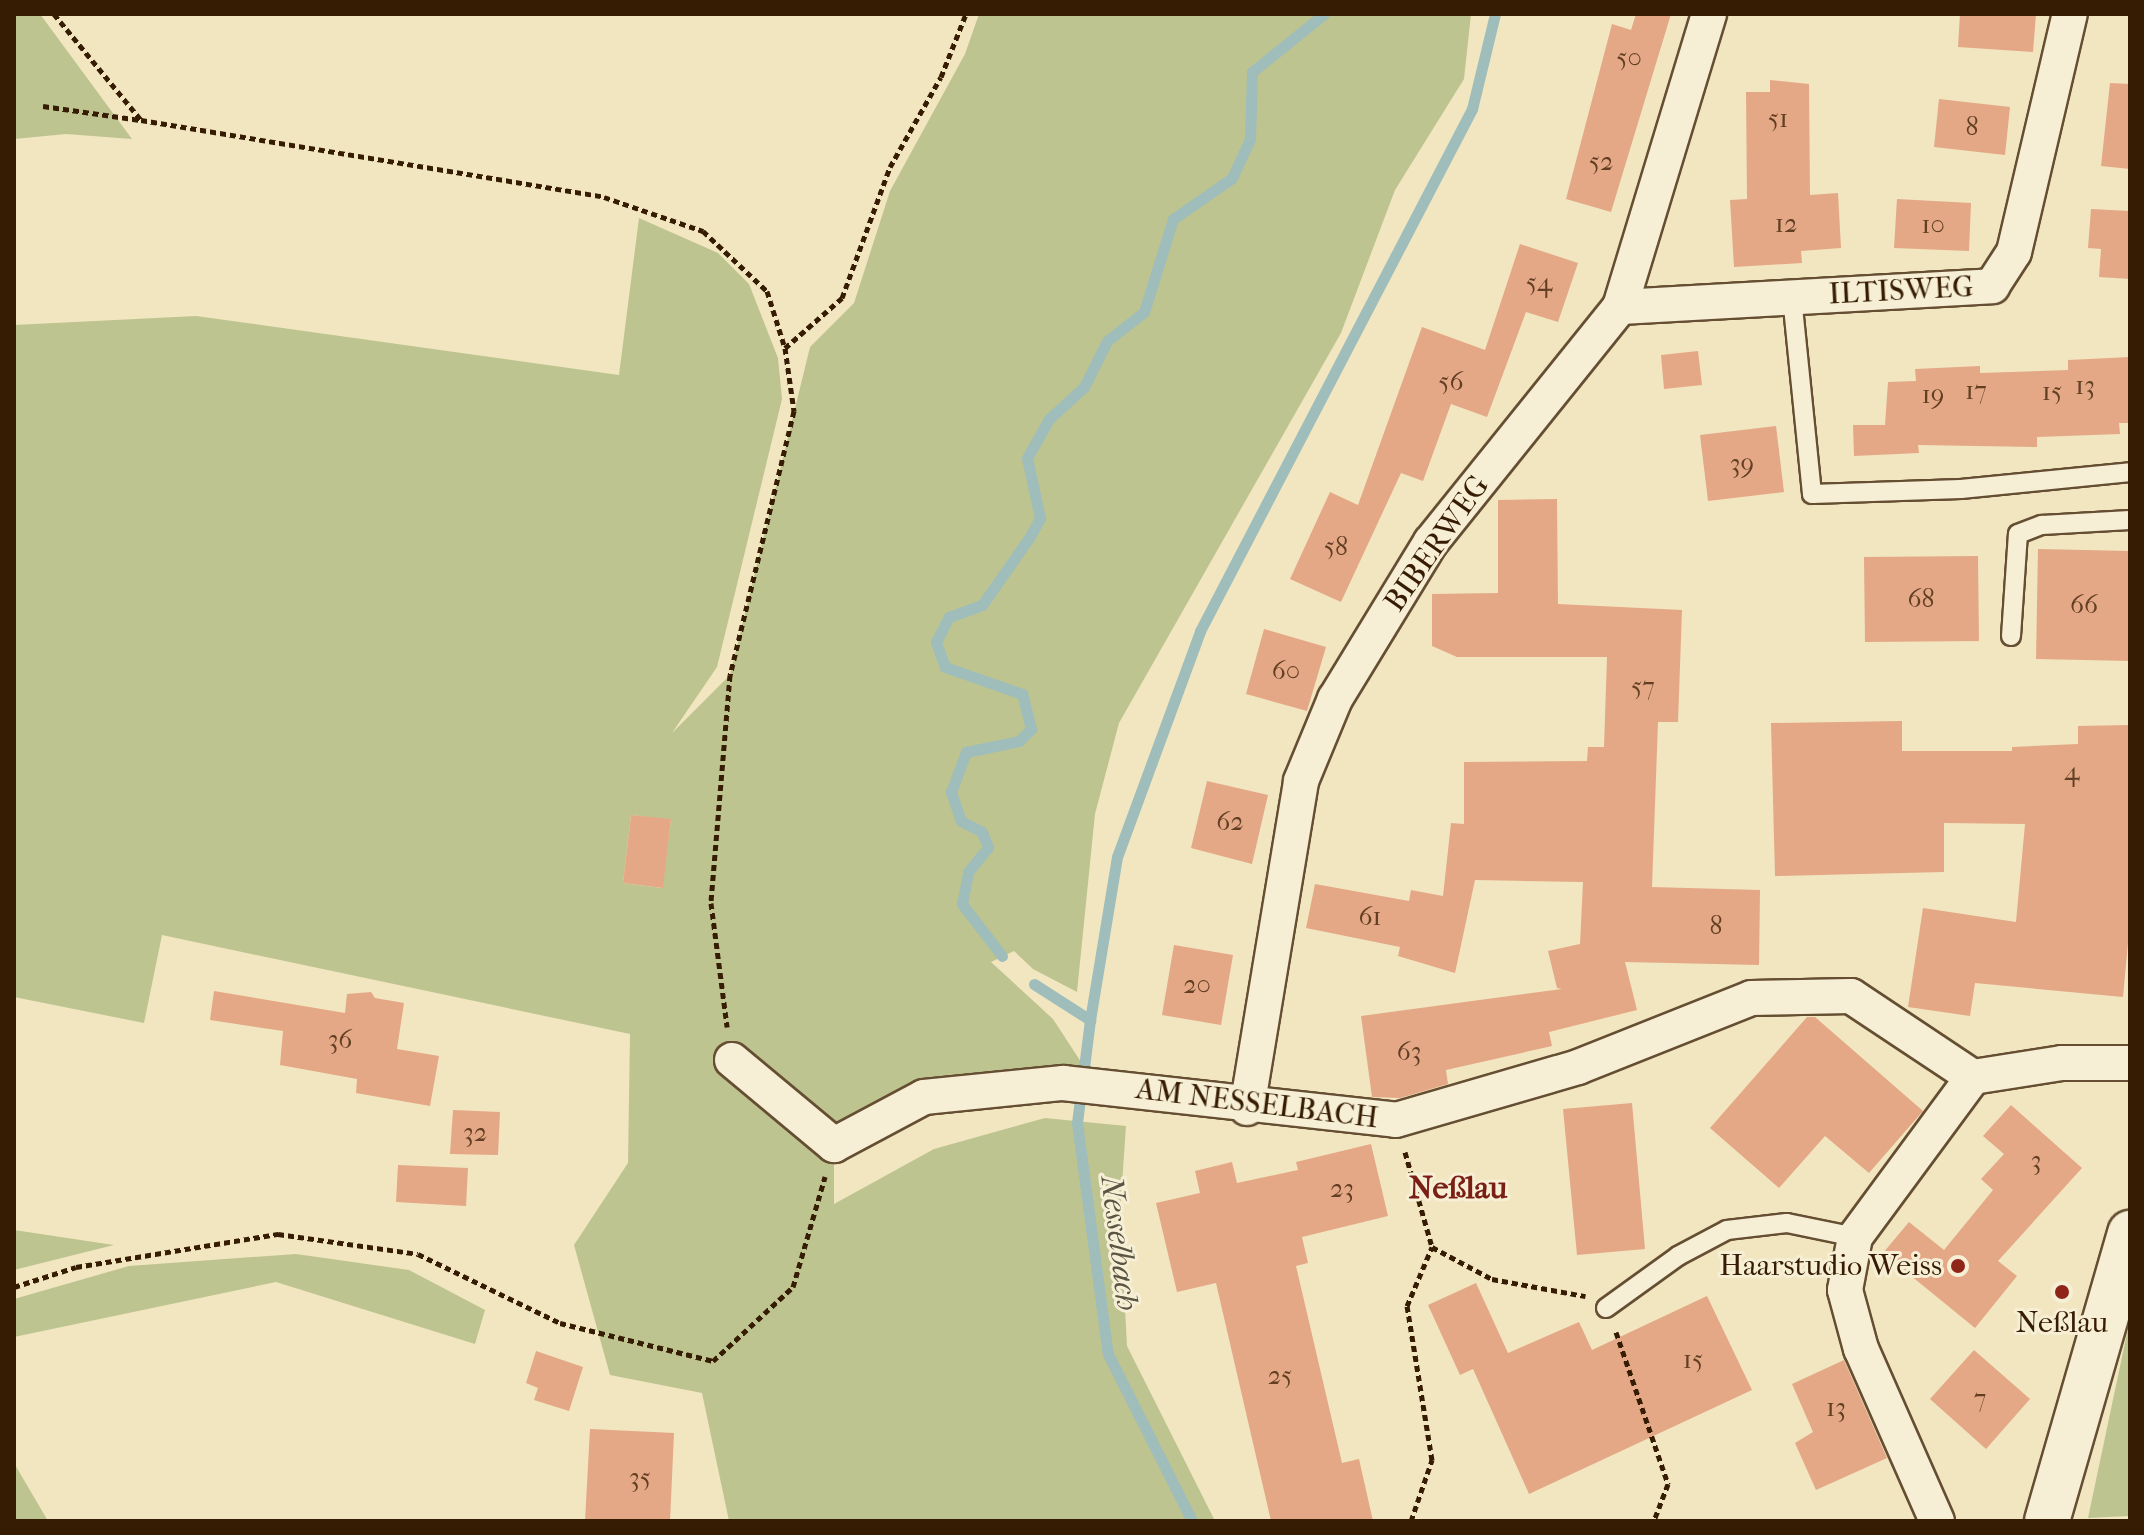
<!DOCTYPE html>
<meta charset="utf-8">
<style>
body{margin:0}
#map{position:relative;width:2144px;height:1535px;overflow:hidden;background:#f1e6c0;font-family:"IM FELL French Canon",serif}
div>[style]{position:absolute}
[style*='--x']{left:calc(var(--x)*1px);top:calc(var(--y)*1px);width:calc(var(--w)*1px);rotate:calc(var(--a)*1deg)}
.green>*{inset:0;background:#bec490}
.stream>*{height:11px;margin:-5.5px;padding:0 5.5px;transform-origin:5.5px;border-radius:5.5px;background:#9ebdbb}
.building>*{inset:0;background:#e4a886}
.path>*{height:5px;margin-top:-2.5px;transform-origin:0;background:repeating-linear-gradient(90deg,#361c02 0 6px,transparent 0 10px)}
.roads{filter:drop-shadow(2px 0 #654e32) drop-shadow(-2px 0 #654e32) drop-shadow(0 2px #654e32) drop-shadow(0 -2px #654e32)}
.lane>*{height:18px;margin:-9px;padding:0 9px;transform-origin:9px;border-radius:9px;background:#f6efd6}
.street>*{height:34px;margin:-17px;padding:0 17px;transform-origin:17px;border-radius:17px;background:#f6efd6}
.secondary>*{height:44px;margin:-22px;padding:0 22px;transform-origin:22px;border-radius:22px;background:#f6efd6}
.dots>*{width:22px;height:22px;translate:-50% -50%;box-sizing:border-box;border:4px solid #f6efd6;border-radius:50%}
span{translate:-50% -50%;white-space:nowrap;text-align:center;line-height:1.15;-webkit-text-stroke:6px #f6efd6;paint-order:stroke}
.number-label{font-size:26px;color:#623f23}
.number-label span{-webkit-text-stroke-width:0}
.street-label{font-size:30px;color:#361c02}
.poi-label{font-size:30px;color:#361c02}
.right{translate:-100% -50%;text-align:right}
.neighbourhood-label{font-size:32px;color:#7a1f14;font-weight:700}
.water-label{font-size:32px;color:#5a5443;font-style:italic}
.frame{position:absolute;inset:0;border:16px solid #361c02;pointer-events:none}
</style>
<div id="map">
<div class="green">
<div style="clip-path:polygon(14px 14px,40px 14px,132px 139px,66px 134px,14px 139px)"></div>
<div style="clip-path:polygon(evenodd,979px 14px,1471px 14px,1464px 79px,1395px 190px,1341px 333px,1119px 723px,1095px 814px,1077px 992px,1033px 969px,1014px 951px,991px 962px,1053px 1019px,1083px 1065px,954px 1080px,834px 1145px,834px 1204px,934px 1149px,1045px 1118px,1126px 1126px,1120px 1213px,1127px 1346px,1215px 1521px,729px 1521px,702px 1393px,610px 1375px,574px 1245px,628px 1163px,630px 1034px,162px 935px,144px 1023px,14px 997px,14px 325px,196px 316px,619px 375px,639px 218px,718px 253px,749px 284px,778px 358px,782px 399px,717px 667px,672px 733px,730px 675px,810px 347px,854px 303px,890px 191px,965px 54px,979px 14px,631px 815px,671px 820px,662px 888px,623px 883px,631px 815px)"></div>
<div style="clip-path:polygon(14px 1230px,114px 1245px,14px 1270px)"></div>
<div style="clip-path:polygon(296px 1254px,409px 1270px,485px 1310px,475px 1344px,276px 1282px,14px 1337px,14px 1299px,129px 1266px)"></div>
<div style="clip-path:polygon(2130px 1319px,2130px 1516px,2088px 1518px)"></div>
<div style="clip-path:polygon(14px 1463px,48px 1521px,14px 1521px)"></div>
</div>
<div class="stream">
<div style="--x:1002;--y:956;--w:66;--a:-127.6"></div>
<div style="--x:962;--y:904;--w:33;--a:-79"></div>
<div style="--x:968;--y:872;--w:32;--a:-51"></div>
<div style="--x:988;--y:847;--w:16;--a:-112"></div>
<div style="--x:982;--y:832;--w:24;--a:-152"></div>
<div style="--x:961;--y:821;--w:31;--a:-109"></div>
<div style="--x:951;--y:792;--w:43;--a:-69.4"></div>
<div style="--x:966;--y:752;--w:54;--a:-11.7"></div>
<div style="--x:1019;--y:741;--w:17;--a:-45"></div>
<div style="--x:1031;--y:729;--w:36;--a:-104"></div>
<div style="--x:1022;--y:694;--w:82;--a:-160.7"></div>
<div style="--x:945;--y:667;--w:27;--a:-110"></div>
<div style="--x:936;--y:642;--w:28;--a:-63"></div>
<div style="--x:949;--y:617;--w:35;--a:-20"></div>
<div style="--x:982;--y:605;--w:82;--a:-55"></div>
<div style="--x:1029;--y:538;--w:23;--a:-61"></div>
<div style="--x:1040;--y:518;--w:61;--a:-102.2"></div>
<div style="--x:1027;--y:458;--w:45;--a:-60.6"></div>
<div style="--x:1049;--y:419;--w:47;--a:-42.4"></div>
<div style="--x:1084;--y:387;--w:51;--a:-63.4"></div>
<div style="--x:1107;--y:341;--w:47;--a:-38.1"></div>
<div style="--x:1144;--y:312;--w:97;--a:-72.7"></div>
<div style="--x:1173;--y:219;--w:72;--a:-34.8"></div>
<div style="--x:1232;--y:178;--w:43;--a:-65.2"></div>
<div style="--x:1250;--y:139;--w:67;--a:-88.3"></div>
<div style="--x:1252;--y:72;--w:92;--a:-38.9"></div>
<div style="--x:1034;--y:984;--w:67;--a:32.7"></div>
<div style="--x:1090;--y:1020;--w:104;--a:97.2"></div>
<div style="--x:1077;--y:1123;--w:233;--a:82.4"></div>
<div style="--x:1108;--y:1354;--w:187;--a:63.3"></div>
<div style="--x:1090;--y:1020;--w:165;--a:-80.6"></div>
<div style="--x:1117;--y:857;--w:241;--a:-69.8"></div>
<div style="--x:1200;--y:631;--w:589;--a:-62.48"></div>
<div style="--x:1472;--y:109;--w:98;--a:-76.4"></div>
</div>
<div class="building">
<div style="clip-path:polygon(1636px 14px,1671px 14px,1611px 212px,1566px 199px,1612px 24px,1631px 30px)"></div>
<div style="clip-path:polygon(1960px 14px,2036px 14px,2033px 52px,1958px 47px)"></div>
<div style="clip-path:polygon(1770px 80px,1809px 84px,1810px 195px,1838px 193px,1841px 248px,1801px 251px,1802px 263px,1734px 267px,1730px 200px,1747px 199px,1746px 92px,1770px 92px)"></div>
<div style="clip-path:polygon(2110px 83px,2130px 84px,2130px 169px,2101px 166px)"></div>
<div style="clip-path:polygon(1939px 99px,2010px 107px,2005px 155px,1934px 147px)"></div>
<div style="clip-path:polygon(1897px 199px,1971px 203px,1969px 251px,1894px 248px)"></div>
<div style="clip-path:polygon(2091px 209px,2130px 211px,2130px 279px,2099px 277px,2101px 249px,2088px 248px)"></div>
<div style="clip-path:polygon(1520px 244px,1578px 263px,1558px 322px,1526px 312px,1487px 417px,1451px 404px,1423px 481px,1401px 473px,1341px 602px,1290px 579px,1330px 492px,1358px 505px,1422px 327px,1485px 350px)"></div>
<div style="clip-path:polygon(1698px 351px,1702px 385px,1664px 389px,1661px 355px)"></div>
<div style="clip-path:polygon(2130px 357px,2130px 423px,2119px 423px,2120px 434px,2037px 437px,2037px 447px,1918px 445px,1919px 453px,1854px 456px,1853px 425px,1885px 425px,1888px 382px,1916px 381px,1915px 369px,1980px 366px,1980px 373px,2068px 370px,2068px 360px)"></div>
<div style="clip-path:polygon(1776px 426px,1784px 492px,1708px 501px,1700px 435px)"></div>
<div style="clip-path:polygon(1557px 499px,1558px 604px,1682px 610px,1678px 722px,1658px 722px,1652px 887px,1760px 890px,1759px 965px,1625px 962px,1637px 1010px,1549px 1032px,1552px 1046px,1446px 1070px,1448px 1084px,1400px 1098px,1372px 1097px,1361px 1016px,1562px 989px,1557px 988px,1548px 951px,1580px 944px,1583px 882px,1475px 880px,1455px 973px,1398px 956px,1400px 947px,1306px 928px,1315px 884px,1409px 901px,1411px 890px,1443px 896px,1451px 823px,1464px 824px,1464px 762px,1587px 761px,1588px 747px,1604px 747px,1607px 657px,1457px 657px,1432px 646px,1432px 594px,1498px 593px,1498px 500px)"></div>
<div style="clip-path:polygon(2038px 549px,2130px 551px,2130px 661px,2036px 659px)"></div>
<div style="clip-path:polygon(1978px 556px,1979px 641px,1865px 642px,1864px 557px)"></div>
<div style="clip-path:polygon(1264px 629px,1326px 647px,1307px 711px,1246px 694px)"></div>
<div style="clip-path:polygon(1902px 721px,1902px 751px,2012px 751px,2012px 747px,2078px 744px,2078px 726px,2130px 725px,2130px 921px,2123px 997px,1975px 983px,1970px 1016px,1908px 1007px,1923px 908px,2016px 922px,2025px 824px,1944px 823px,1944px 872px,1775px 876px,1771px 723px)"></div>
<div style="clip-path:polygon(1207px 781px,1268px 795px,1252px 864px,1191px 848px)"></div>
<div style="clip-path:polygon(631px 815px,671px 819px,663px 888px,623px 883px)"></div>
<div style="clip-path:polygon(1174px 945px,1233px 955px,1221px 1025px,1162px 1015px)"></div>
<div style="clip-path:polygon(214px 991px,345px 1013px,347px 994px,371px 992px,375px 998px,404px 1003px,397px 1049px,439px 1056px,430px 1106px,356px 1093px,357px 1079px,280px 1065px,283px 1031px,210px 1020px)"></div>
<div style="clip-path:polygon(1807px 1017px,1815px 1017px,1923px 1111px,1869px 1173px,1825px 1136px,1779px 1188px,1710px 1128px)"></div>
<div style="clip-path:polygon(1632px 1103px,1645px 1249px,1577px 1255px,1563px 1109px)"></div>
<div style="clip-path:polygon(2011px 1105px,2082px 1168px,1998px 1261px,2017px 1276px,1975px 1328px,1883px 1253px,1909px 1222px,1944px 1250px,1993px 1190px,1981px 1179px,2004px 1154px,1983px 1136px)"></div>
<div style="clip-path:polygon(453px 1110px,500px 1112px,498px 1155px,450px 1154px)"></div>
<div style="clip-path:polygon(1371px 1144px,1388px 1216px,1302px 1237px,1308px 1263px,1296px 1266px,1342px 1463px,1359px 1459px,1373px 1521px,1271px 1521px,1216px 1283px,1177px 1292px,1156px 1203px,1200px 1193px,1195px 1171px,1232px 1162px,1237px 1183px,1298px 1170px,1296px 1162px)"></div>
<div style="clip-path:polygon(398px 1165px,468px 1168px,466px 1206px,396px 1202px)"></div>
<div style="clip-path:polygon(1476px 1283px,1508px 1353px,1579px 1322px,1592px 1350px,1707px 1296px,1752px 1390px,1529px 1494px,1473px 1369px,1460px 1375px,1428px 1305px)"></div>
<div style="clip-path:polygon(1974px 1350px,2030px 1399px,1986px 1449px,1930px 1399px)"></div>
<div style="clip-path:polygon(536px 1351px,583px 1367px,569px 1411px,534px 1400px,538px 1388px,526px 1383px)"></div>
<div style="clip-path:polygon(1844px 1360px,1887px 1458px,1816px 1490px,1795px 1443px,1813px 1432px,1792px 1384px)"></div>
<div style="clip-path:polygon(590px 1429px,674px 1433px,670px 1521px,585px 1521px)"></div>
</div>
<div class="path">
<div style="--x:54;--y:14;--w:137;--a:50.6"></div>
<div style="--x:141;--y:120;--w:469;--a:9.4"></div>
<div style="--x:604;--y:197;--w:105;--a:19"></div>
<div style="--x:703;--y:231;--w:88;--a:43.2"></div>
<div style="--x:767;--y:291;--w:60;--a:72.5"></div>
<div style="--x:785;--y:348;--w:64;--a:81.9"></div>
<div style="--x:794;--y:411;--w:272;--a:103.6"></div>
<div style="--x:730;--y:675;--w:229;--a:94.8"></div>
<div style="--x:711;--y:903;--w:125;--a:82.6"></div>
<div style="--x:43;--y:106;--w:98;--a:8.2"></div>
<div style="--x:785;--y:348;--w:76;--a:-41.3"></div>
<div style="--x:842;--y:298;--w:140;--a:-69.9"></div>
<div style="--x:890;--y:167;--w:103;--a:-60.5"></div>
<div style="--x:941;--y:77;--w:68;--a:-68.4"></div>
<div style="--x:1405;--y:1152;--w:99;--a:74.1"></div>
<div style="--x:1432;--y:1247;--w:68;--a:28.1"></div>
<div style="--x:1492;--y:1279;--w:95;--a:10.4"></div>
<div style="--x:14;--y:1287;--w:65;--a:-17.9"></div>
<div style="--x:76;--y:1267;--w:205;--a:-9.3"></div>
<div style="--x:278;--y:1234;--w:141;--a:8.1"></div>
<div style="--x:418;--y:1254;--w:158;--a:25.9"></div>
<div style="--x:560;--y:1323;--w:158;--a:13.9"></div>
<div style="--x:713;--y:1361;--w:109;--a:-42.8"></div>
<div style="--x:793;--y:1287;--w:115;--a:-73.8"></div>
<div style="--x:1616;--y:1332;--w:161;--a:71.1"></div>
<div style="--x:1668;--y:1484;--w:40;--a:111"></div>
<div style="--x:1411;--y:1521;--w:65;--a:-71"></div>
<div style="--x:1432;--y:1460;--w:156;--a:-99.2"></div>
<div style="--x:1407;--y:1306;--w:64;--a:-67"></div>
</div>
<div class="roads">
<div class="lane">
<div style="--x:1792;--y:297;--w:198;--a:84.2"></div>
<div style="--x:1812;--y:494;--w:149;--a:-1.9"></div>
<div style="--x:1961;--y:489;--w:170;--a:-5.7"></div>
<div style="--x:2011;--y:636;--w:102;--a:-86.1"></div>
<div style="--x:2018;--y:534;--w:26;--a:-21"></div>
<div style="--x:2042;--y:525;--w:88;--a:-3.3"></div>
<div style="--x:1606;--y:1308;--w:89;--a:-35.8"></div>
<div style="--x:1678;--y:1256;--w:55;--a:-28"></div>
<div style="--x:1727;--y:1230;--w:60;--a:-6.7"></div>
<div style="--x:1787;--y:1223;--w:69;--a:11.6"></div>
</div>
<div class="street">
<div style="--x:1620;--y:307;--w:373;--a:-3.2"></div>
<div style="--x:1992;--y:286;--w:40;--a:-57.1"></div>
<div style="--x:2014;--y:252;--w:244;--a:-76.8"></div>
<div style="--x:732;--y:1060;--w:133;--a:39.8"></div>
<div style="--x:834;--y:1145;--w:102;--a:-28.1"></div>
<div style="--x:924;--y:1097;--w:140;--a:-5.8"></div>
<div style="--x:1063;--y:1083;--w:335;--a:6.3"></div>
<div style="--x:1396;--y:1120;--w:190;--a:-16.2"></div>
<div style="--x:1578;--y:1067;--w:186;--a:-21.7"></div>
<div style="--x:1751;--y:998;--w:100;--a:-1.1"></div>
<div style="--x:1851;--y:996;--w:146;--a:33.6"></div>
<div style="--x:1973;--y:1077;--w:90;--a:-8.9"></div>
<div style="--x:2062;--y:1063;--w:68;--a:0"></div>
<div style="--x:1247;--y:1108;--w:331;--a:-80.6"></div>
<div style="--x:1301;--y:781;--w:89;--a:-67.5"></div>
<div style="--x:1335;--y:699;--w:184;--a:-58.6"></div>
<div style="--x:1431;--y:542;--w:302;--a:-51.2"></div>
<div style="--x:1620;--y:307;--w:306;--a:-73.1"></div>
<div style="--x:1937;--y:1521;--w:188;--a:-113.8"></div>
<div style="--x:1861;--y:1349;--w:61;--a:-105.2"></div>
<div style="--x:1845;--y:1290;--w:54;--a:-79.3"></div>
<div style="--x:1855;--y:1237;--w:199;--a:-53.6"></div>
</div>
<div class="secondary">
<div style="--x:2047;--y:1521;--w:300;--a:-73.9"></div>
</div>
</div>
<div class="dots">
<div style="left:1958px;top:1266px;background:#8f2418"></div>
<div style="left:2062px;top:1292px;background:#8f2418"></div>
</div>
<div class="number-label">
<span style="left:1629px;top:58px">50</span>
<span style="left:1778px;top:119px">51</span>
<span style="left:1972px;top:127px">8</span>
<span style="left:1601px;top:162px">52</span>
<span style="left:1786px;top:224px">12</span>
<span style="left:1933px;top:225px">10</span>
<span style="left:1539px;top:283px">54</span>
<span style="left:1451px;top:382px">56</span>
<span style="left:2085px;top:386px">13</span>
<span style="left:1976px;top:391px">17</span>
<span style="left:2052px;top:392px">15</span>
<span style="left:1933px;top:395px">19</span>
<span style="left:1742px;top:464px">39</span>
<span style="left:1336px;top:547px">58</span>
<span style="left:1921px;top:599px">68</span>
<span style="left:2084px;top:605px">66</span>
<span style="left:1286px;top:671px">60</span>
<span style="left:1643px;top:687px">57</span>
<span style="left:2072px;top:772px">4</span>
<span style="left:1230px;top:822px">62</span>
<span style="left:1370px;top:917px">61</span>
<span style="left:1716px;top:926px">8</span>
<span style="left:1197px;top:985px">20</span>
<span style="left:340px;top:1040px">36</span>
<span style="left:1409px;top:1052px">63</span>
<span style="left:475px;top:1133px">32</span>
<span style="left:2036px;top:1161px">3</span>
<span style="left:1342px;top:1189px">23</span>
<span style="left:1693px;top:1360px">15</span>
<span style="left:1280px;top:1376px">25</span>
<span style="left:1980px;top:1399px">7</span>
<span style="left:1836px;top:1408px">13</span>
<span style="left:640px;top:1478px">35</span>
</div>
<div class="street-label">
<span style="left:1901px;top:291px;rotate:-3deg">ILTISWEG</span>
<span style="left:1437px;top:544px;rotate:-55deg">BIBERWEG</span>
<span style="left:1257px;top:1104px;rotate:7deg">AM NESSELBACH</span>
</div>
<div class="poi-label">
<span class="right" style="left:1942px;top:1266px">Haarstudio Weiss</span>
<span style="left:2062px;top:1323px">Neßlau</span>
</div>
<div class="neighbourhood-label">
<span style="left:1458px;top:1188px">Neßlau</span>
</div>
<div class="water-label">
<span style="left:1119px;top:1243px;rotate:83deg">Nesselbach</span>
</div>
<div class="frame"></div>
</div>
